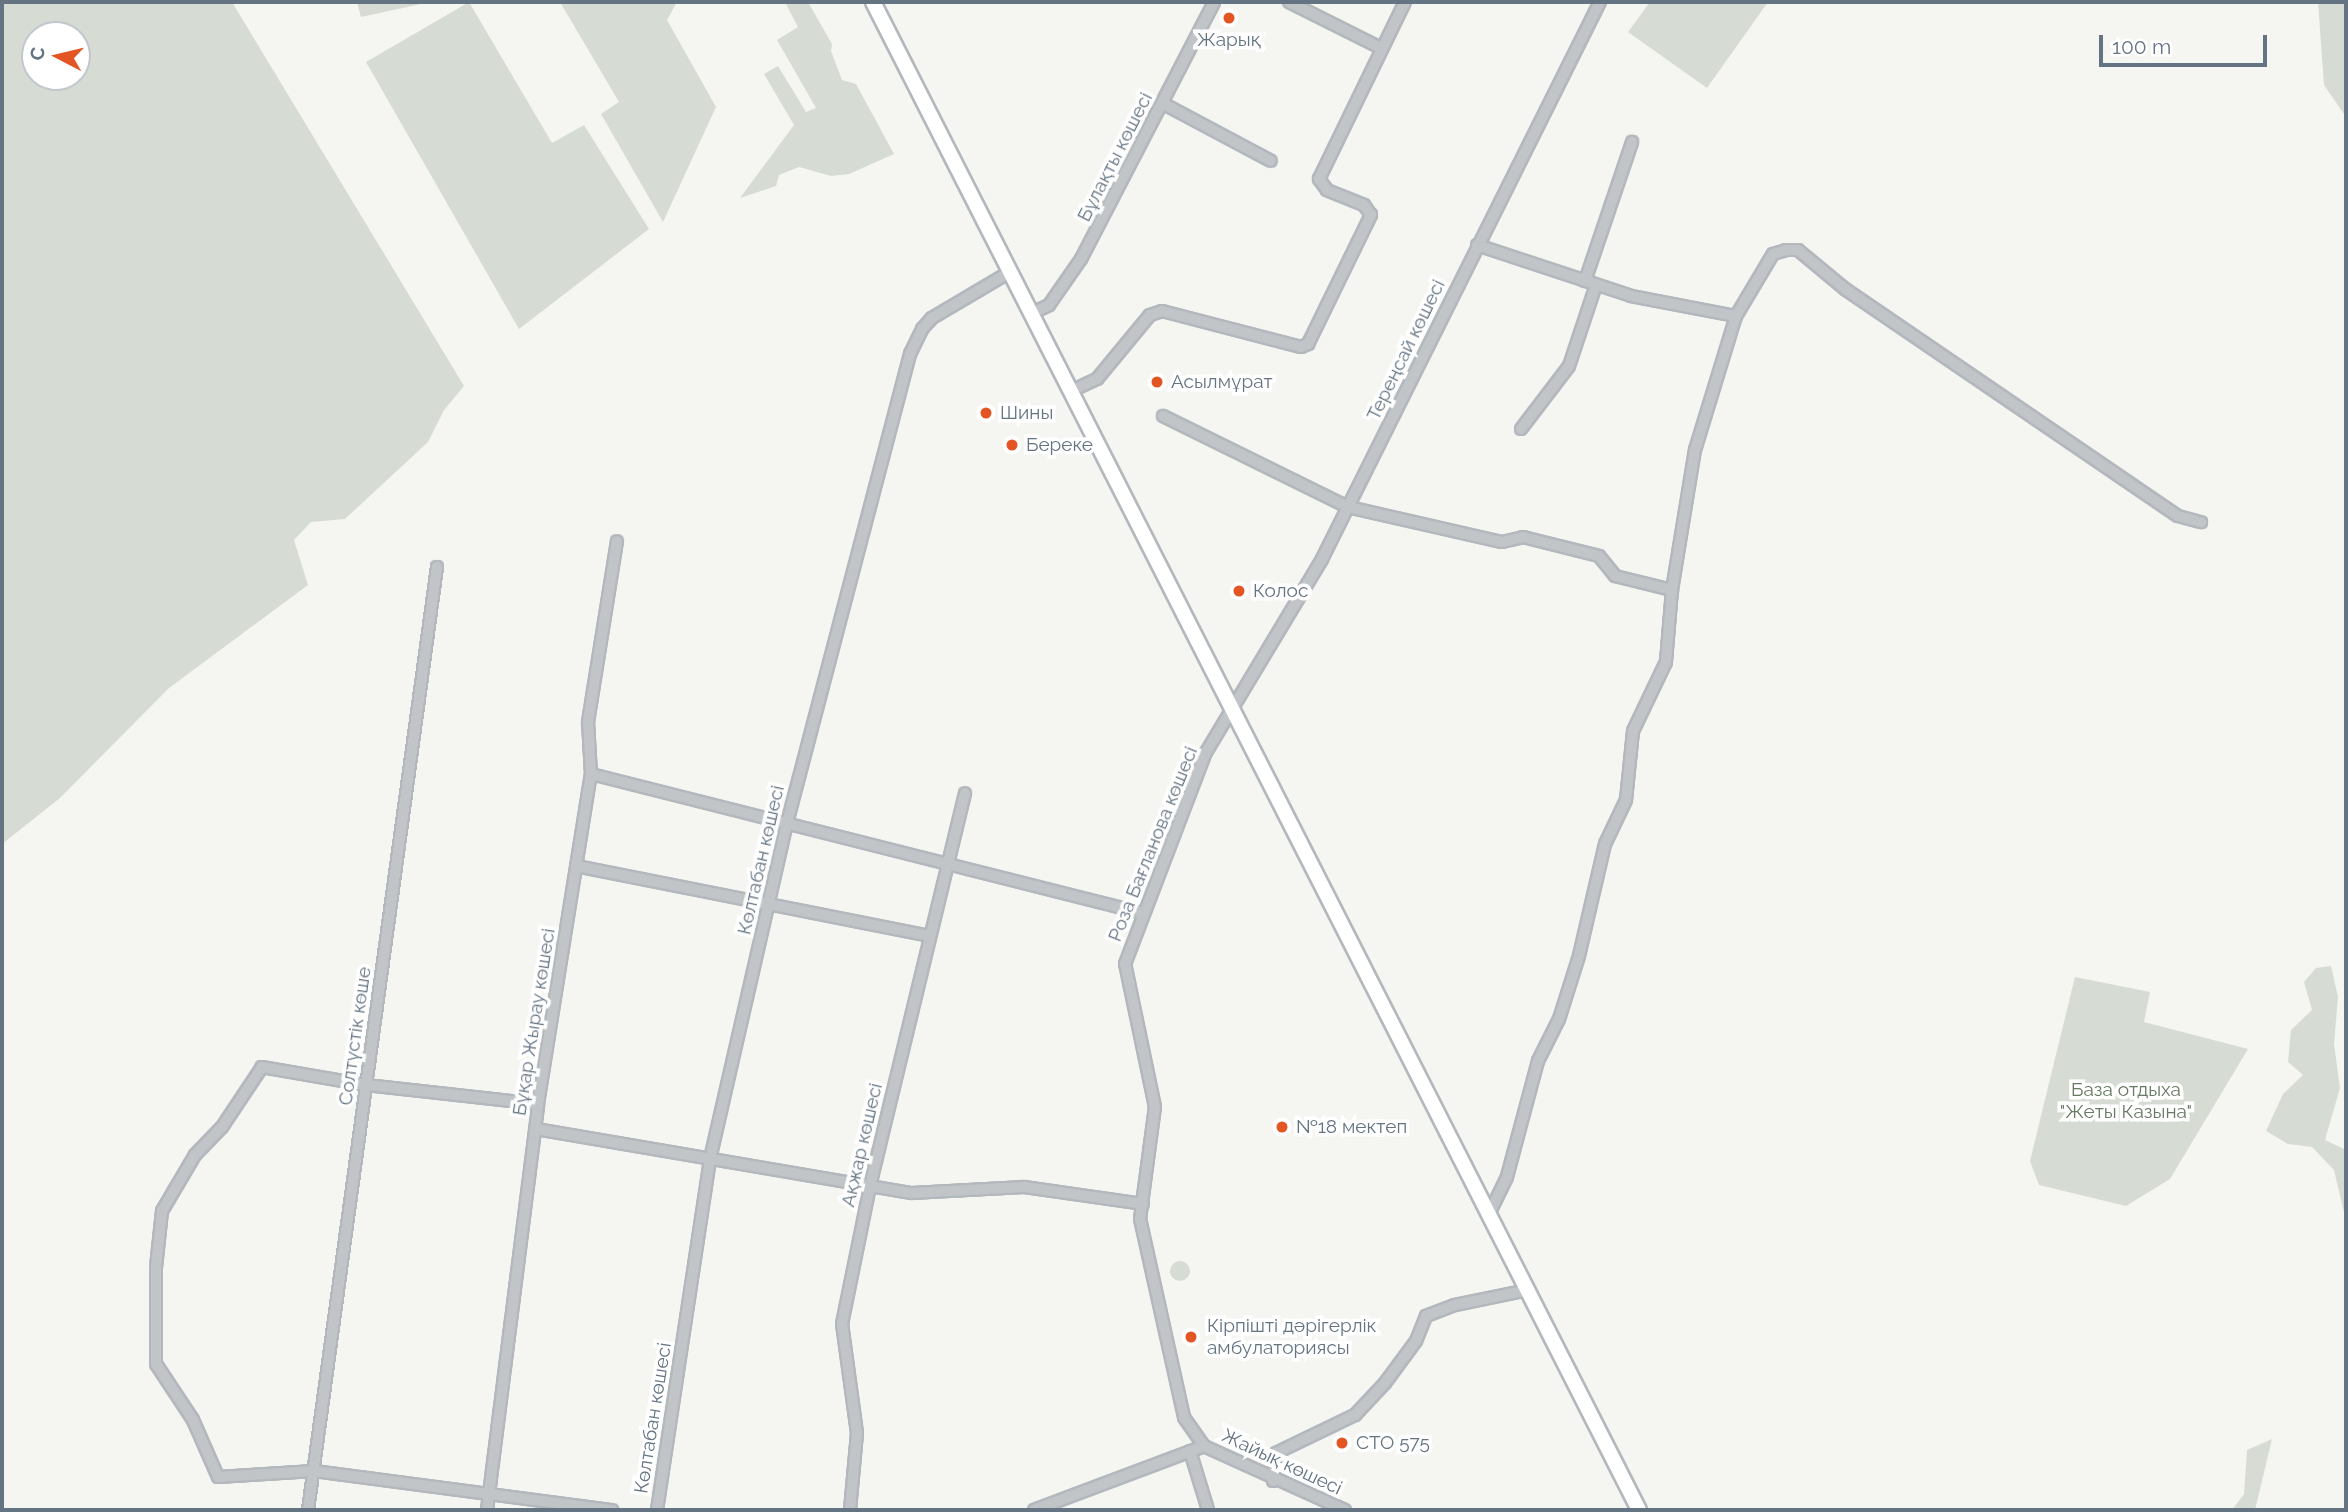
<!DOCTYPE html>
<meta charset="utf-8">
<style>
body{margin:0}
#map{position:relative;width:2348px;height:1512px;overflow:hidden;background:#f5f5f2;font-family:Raleway,sans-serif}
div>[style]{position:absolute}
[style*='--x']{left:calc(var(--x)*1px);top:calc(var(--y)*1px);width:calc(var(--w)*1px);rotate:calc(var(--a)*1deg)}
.green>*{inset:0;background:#d6dcd3}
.round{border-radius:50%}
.roads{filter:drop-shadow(2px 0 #b3b8bd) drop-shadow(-2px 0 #b3b8bd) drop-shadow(0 2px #b3b8bd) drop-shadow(0 -2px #b3b8bd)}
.minor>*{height:10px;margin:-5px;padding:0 5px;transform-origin:5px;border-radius:5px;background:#c1c5c8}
.secondary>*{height:14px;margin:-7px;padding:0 7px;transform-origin:7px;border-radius:7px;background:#fff}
.dots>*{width:19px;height:19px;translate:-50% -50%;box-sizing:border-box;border:4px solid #fff;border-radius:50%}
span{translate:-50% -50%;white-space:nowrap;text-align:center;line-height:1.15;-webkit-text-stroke:7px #fff;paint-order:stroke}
.poi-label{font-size:19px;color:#647483}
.left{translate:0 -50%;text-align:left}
.street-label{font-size:19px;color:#647483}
.park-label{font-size:19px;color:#677a63}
.frame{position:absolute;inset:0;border:4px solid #647483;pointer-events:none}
.north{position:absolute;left:21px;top:21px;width:70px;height:70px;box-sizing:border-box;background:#fff;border:2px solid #c1c7cd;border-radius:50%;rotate:277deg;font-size:19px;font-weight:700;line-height:28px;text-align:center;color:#647483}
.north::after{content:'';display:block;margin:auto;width:24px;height:32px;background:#e35624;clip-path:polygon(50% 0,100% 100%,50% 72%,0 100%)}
.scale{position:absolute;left:2099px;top:35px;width:168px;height:32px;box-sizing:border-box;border:4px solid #647483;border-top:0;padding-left:9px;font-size:21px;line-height:24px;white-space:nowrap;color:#647483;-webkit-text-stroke:5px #fff;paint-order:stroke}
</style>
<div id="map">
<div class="green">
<div style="clip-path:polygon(evenodd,2px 2px,232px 2px,464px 386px,444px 410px,428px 442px,345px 519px,311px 522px,294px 540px,308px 585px,169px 688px,60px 798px,2px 844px,2px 2px,35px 35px,77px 35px,77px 77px,35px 77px,35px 35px)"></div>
<div style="clip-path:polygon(357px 2px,420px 2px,421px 4px,361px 17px)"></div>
<div style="clip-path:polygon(469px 2px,552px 143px,584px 125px,649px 229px,519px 329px,366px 62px)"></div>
<div style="clip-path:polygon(560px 2px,677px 2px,667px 20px,716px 107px,663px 222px,601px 114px,619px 102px)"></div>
<div style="clip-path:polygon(785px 2px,808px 2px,832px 44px,831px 51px,842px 80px,856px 84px,894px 154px,849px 174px,831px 176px,799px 167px,779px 175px,776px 186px,740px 198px,794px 125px,764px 74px,778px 66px,806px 112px,816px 108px,777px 40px,798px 27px)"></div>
<div style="clip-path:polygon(1650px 2px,1768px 2px,1707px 88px,1628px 32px)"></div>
<div style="clip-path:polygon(2318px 2px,2346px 2px,2346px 117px,2324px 85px)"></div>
<div style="clip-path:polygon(2331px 966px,2338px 997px,2334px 1044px,2340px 1088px,2325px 1140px,2346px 1150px,2346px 1221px,2334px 1170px,2312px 1147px,2288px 1144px,2266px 1131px,2283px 1094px,2303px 1075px,2288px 1062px,2291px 1030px,2312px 1010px,2304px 982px,2316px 968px)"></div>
<div style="clip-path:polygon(2075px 977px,2150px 992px,2144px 1022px,2248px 1049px,2170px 1179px,2126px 1206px,2039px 1185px,2030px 1161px)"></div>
<div class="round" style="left:1170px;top:1261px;width:20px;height:20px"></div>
<div style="clip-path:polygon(2272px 1439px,2255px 1510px,2232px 1510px,2244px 1494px,2247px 1450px)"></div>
</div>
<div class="roads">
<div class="minor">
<div style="--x:1289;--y:2;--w:103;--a:26.6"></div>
<div style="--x:1162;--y:103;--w:123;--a:28"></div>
<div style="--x:1477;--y:245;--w:162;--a:18.3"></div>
<div style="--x:1631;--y:296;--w:107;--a:10.8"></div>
<div style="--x:1585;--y:281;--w:147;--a:-71.3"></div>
<div style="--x:1030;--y:314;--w:21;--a:-25"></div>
<div style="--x:1049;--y:305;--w:56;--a:-55.2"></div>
<div style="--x:1081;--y:259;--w:289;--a:-62.6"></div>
<div style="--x:1071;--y:391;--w:29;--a:-25"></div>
<div style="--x:1097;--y:379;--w:83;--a:-50.4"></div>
<div style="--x:1150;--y:315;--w:13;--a:-18"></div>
<div style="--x:1162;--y:311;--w:144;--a:14.5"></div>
<div style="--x:1301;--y:347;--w:8;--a:-23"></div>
<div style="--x:1308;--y:344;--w:144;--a:-64"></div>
<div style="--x:1371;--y:215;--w:12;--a:-125"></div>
<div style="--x:1364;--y:205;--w:40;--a:-158"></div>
<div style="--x:1327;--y:190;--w:14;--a:-126"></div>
<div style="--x:1319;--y:179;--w:197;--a:-64.1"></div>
<div style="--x:1163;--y:416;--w:206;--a:26.2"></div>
<div style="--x:1348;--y:507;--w:158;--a:12.8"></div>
<div style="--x:1502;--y:542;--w:22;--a:-13"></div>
<div style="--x:1523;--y:537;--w:78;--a:14"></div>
<div style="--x:1599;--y:556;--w:26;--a:51"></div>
<div style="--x:1615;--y:576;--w:59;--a:13.8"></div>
<div style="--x:1672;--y:590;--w:72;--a:94.8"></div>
<div style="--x:1666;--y:662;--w:76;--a:115.6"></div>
<div style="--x:1633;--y:731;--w:69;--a:95.8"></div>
<div style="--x:1626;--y:800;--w:49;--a:115.5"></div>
<div style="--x:1605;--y:844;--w:115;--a:103.1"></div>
<div style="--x:1579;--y:956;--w:66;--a:107.6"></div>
<div style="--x:1559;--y:1019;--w:47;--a:116.6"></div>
<div style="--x:1538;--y:1061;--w:120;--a:105"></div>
<div style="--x:1507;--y:1177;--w:41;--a:115.9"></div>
<div style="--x:1521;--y:429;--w:79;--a:-52.7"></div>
<div style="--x:1569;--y:366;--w:85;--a:-71.6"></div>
<div style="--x:1672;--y:590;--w:142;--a:-80.7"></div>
<div style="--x:1695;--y:450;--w:140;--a:-73"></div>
<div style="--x:1736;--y:316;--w:72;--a:-59.2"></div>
<div style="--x:1773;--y:254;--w:14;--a:-17"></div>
<div style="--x:1786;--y:250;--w:12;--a:0"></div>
<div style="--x:1798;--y:250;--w:61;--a:39.7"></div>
<div style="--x:1845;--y:289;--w:403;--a:34.3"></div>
<div style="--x:2178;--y:516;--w:24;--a:15"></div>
<div style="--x:591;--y:774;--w:568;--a:14.16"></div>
<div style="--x:576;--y:866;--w:360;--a:11.2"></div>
<div style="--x:538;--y:1104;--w:173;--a:-173.7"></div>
<div style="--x:366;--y:1085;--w:106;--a:-170.2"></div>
<div style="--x:262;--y:1067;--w:72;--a:123.7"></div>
<div style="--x:222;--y:1127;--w:39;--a:134"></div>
<div style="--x:195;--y:1155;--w:65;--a:120.5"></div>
<div style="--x:162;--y:1211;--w:56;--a:96.1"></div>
<div style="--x:156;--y:1267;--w:97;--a:90"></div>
<div style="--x:156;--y:1364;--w:67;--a:56.5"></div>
<div style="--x:193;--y:1420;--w:62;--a:66.3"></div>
<div style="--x:218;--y:1477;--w:96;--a:-3.6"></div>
<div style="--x:314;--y:1471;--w:301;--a:7.5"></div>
<div style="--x:536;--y:1129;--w:381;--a:9.7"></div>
<div style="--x:912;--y:1193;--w:112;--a:-3.1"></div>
<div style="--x:1024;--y:1187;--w:120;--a:8.1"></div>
<div style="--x:1190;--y:1451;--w:62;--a:73"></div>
<div style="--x:1273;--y:1481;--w:28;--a:-84"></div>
<div style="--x:1276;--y:1453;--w:88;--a:-25.7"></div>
<div style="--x:1355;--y:1415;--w:44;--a:-46.8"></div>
<div style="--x:1385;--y:1383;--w:52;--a:-53.6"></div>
<div style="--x:1416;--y:1341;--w:27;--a:-68"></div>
<div style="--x:1426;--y:1316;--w:31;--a:-21"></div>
<div style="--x:1455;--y:1305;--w:75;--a:-11.6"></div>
<div style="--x:308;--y:1510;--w:952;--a:-82.21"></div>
<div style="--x:487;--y:1510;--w:409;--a:-82.8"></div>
<div style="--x:538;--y:1104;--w:334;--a:-80.9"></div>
<div style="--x:591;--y:774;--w:52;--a:-93.3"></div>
<div style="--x:588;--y:722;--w:183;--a:-80.9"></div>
<div style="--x:657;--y:1510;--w:355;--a:-81.4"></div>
<div style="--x:710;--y:1159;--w:345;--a:-77.1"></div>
<div style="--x:787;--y:823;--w:485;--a:-75.3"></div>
<div style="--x:910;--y:354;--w:28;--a:-64"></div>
<div style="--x:922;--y:329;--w:15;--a:-48"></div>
<div style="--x:932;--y:318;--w:88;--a:-30.6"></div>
<div style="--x:850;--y:1510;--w:77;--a:-84.8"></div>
<div style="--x:857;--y:1433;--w:110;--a:-97.8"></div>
<div style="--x:842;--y:1324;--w:141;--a:-78.5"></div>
<div style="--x:870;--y:1186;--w:404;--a:-76.4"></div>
<div style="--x:1034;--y:1510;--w:182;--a:-20.6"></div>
<div style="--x:1345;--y:1510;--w:155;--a:-155.6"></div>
<div style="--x:1204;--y:1446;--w:35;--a:-125"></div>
<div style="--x:1184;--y:1417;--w:203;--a:-102.5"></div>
<div style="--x:1140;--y:1219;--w:113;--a:-82.4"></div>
<div style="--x:1155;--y:1107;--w:146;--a:-101.8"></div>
<div style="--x:1125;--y:964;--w:225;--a:-69.1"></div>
<div style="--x:1205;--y:754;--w:227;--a:-59"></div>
<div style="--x:1322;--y:559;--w:623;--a:-63.48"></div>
</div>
<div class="secondary">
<div style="--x:873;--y:2;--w:1691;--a:63.07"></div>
</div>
</div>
<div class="dots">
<div style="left:1229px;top:18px;background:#e35624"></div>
<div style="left:1157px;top:382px;background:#e35624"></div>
<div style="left:986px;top:413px;background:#e35624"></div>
<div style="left:1012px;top:445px;background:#e35624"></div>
<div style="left:1239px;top:591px;background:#e35624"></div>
<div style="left:1282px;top:1127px;background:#e35624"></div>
<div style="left:1191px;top:1337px;background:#e35624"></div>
<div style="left:1342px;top:1443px;background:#e35624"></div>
</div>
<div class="poi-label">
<span style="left:1229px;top:40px">Жарық</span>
<span class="left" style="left:1171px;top:382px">Асылмұрат</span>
<span class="left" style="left:1000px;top:413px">Шины</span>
<span class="left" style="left:1026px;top:445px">Береке</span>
<span class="left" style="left:1253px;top:591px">Колос</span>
<span class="left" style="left:1296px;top:1127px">№18 мектеп</span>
<span class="left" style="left:1207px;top:1337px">Кірпішті дәрігерлік<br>амбулаториясы</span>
<span class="left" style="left:1356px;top:1443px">СТО 575</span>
</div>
<div class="street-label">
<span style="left:1115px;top:157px;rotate:-63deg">Бұлақты көшесі</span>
<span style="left:1406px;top:350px;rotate:-64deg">Тереңсай көшесі</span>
<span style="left:1153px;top:844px;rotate:-68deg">Роза Бағланова көшесі</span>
<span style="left:761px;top:860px;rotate:-77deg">Көлтабан көшесі</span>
<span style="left:534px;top:1022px;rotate:-81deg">Бұқар Жырау көшесі</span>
<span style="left:355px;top:1036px;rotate:-82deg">Солтүстік көше</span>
<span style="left:862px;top:1145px;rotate:-77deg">Ақжар көшесі</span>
<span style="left:653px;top:1418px;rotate:-81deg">Көлтабан көшесі</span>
<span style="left:1282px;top:1462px;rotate:25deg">Жайық көшесі</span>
</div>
<div class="park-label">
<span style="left:2126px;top:1101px">База отдыха<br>"Жеты Казына"</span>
</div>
<div class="frame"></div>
<div class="north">С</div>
<div class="scale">100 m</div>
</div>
